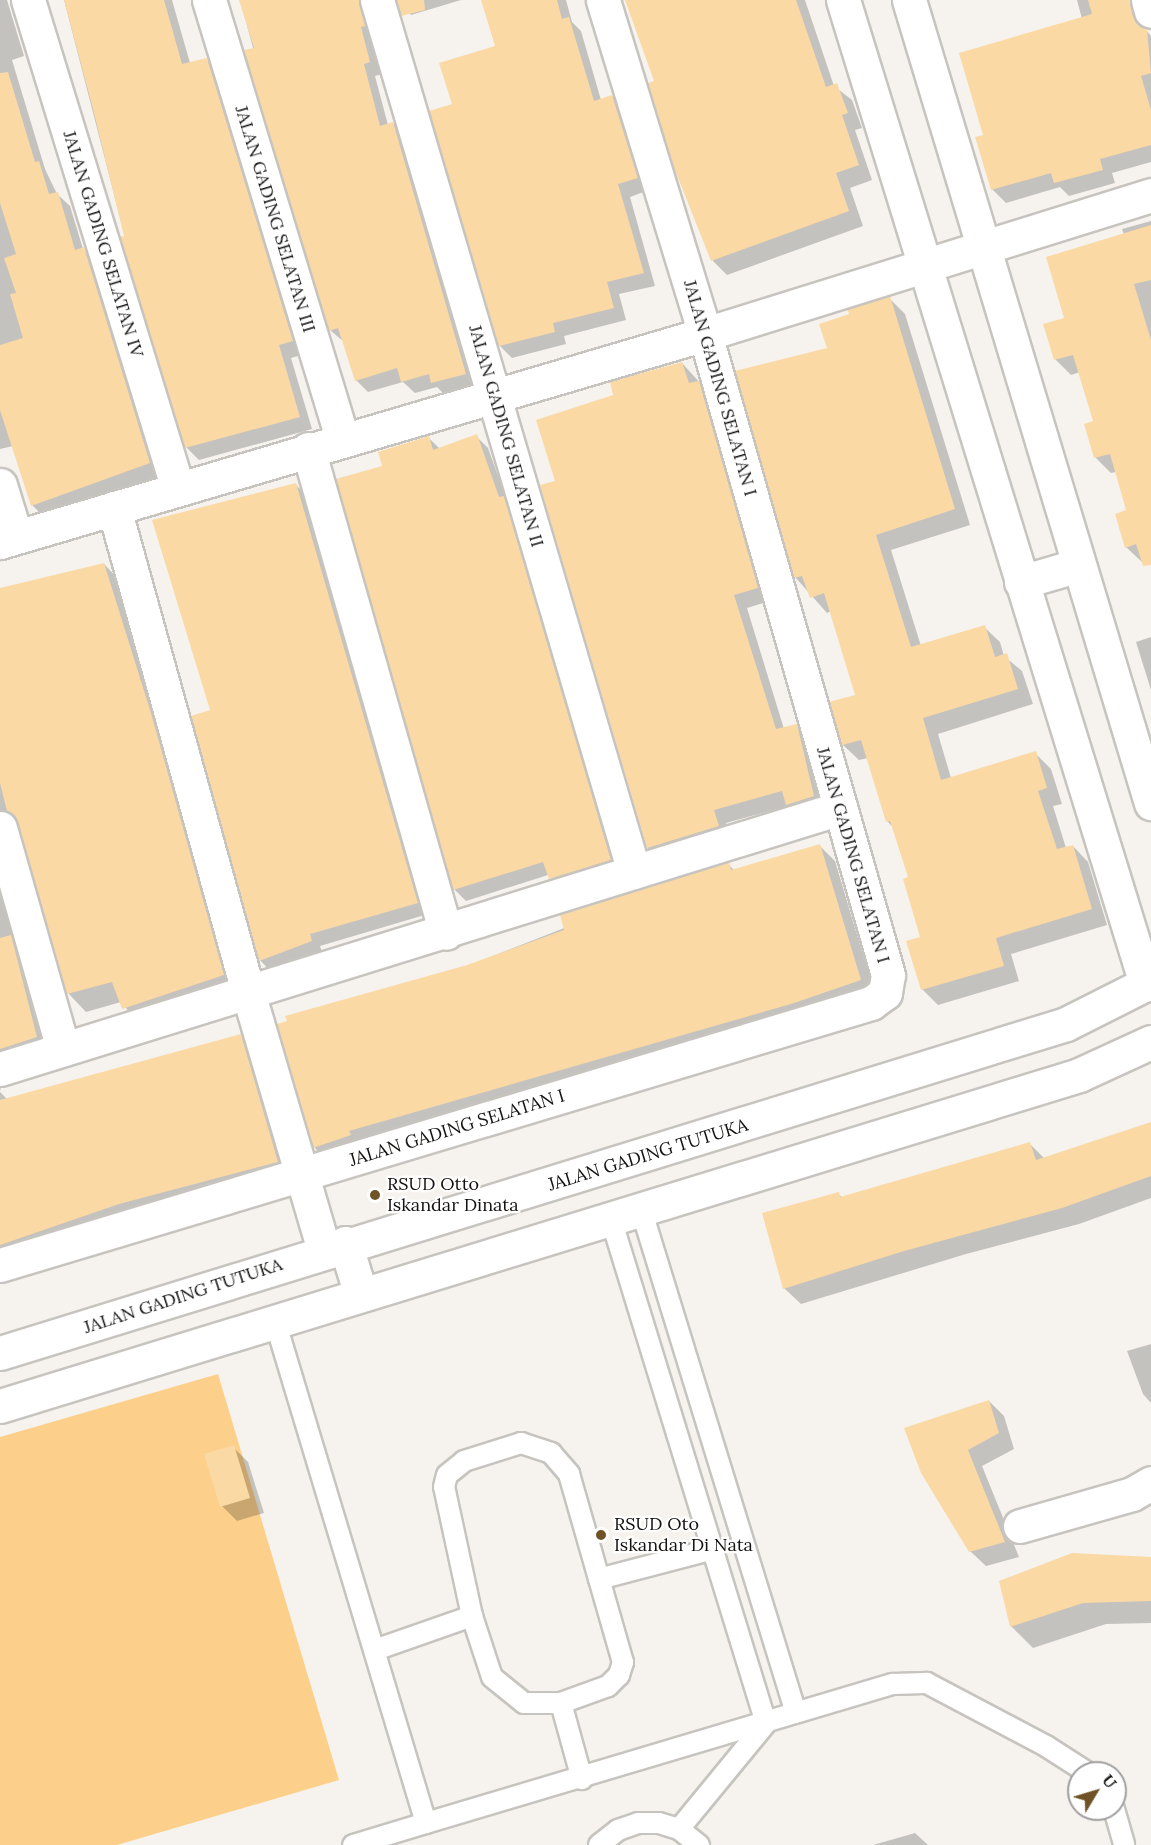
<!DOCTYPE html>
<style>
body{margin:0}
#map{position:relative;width:1151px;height:1845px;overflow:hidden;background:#f6f3ee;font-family:Lora,serif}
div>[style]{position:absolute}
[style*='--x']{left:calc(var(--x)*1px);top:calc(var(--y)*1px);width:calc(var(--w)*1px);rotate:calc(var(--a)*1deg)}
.green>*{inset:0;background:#fcd08b}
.shadow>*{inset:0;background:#0003}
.building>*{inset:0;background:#fbd9a5}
.roads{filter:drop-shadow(2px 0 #c7c4bf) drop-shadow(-2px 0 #c7c4bf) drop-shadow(0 2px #c7c4bf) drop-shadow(0 -2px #c7c4bf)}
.service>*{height:20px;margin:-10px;padding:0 10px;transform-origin:10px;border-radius:10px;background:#fff}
.minor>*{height:33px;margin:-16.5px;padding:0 16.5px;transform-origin:16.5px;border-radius:16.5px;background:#fff}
.secondary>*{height:33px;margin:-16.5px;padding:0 16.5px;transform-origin:16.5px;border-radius:16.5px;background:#fff}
.dots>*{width:16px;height:16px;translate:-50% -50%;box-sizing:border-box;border:3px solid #fff;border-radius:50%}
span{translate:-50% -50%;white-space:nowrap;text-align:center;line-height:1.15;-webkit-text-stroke:4.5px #fff;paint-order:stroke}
.street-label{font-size:18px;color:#141211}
.poi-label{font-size:18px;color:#141211}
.left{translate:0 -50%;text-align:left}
.north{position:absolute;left:1067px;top:1761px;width:60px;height:60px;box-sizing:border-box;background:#fff;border:2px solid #a1a0a0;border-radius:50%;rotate:52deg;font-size:16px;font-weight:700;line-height:24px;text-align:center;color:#141211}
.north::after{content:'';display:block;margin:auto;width:21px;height:27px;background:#6f5326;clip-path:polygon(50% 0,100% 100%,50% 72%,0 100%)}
</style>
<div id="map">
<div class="green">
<div style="clip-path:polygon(218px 1374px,339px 1780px,117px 1845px,0 1845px,0 1437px)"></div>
</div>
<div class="shadow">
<div style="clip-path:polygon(0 0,7px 0,24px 56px,12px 60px,45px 169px,57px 194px,70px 206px,83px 249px,96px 261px,162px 475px,44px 517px,32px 505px,13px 446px,0 449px)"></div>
<div style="clip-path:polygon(64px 0,172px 0,190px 63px,207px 60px,219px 73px,305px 354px,291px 358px,312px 429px,199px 460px,186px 447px,125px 237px)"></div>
<div style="clip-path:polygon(240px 0,378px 0,382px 74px,375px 76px,388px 125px,393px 123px,405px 136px,477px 386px,445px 395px,437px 387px,415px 393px,403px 382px,368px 392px,356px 380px,344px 342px,330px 330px)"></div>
<div style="clip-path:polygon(398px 0,461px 0,411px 15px)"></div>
<div style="clip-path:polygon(483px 0,566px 0,572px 22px,581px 31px,601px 100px,612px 96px,624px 109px,649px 190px,630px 197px,655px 286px,619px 294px,626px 320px,564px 336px,566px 344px,512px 358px,500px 346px,454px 105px,496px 47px)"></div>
<div style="clip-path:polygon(627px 0,805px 0,834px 86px,852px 100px,862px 128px,855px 130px,872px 180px,850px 188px,863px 226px,727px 275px,713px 261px,650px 83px,656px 82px)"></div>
<div style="clip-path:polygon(1077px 0,1149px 0,1143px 10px,1146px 30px,1151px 36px,1151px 162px,1112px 173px,1115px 183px,1069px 196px,1060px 187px,1006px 203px,992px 189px,985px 136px,1082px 19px)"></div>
<div style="clip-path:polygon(1151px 221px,1151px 560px,1142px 562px,1126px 547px,1128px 511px,1116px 472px,1111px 473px,1096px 458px,1086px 425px,1095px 422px,1080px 372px,1071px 375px,1055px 359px,1066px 319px,1124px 235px,1122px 229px)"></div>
<div style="clip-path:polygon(889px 298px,905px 314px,970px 525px,891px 550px,921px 646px,984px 627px,1000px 642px,1004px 656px,1022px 671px,1033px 704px,938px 734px,951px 778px,1035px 753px,1051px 769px,1062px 804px,1053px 806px,1066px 848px,1073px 846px,1088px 862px,1107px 925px,1011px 954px,1019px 981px,938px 1005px,922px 989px,922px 938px,910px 878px,894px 828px,887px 821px,868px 758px,859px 760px,843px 745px,857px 696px,831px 611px,827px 613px,795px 577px,828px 349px,851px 315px)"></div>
<div style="clip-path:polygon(682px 363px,711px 395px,770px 601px,747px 608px,784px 729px,796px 726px,809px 739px,826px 809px,800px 817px,788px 806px,726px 823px,731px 839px,661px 861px,648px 848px,557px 482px,615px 396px)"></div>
<div style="clip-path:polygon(476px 436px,488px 448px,507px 501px,515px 509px,622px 871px,562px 890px,548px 875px,466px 901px,454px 889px,384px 467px,428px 437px,440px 449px)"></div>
<div style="clip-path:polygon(296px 485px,307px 496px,428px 914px,320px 946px,322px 952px,271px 972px,260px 960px,211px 711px)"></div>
<div style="clip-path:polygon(104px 564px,122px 583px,241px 994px,141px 1026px,121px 1002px,86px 1012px,68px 993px,21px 828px,13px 828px,0 841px,0 591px)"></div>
<div style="clip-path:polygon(1151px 637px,1151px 690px,1136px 642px)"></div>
<div style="clip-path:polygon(820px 846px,835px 861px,875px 995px,330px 1163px,315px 1148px,279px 1025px,467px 966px,728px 864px,735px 871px)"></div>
<div style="clip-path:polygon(0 854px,54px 1055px,5px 1071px,0 1091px)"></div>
<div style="clip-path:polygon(240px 1036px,258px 1054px,295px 1180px,0 1270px,0 1092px,8px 1100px)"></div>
<div style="clip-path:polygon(1151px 1123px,1151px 1198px,1079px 1224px,966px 1254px,801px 1304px,784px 1288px,838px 1194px,843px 1198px,1030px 1144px,1045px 1159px)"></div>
<div style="clip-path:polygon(1151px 1344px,1151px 1403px,1143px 1394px,1127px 1351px)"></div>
<div style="clip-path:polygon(989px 1401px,1004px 1416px,1014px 1449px,982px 1466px,1019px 1557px,986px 1566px,970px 1551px,924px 1475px)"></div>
<div style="clip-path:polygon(233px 1447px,248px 1462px,264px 1513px,237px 1521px,222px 1506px)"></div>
<div style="clip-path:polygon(1151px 1558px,1151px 1623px,1106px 1624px,1033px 1648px,1011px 1626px)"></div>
<div style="clip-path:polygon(915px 1833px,928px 1845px,873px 1845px)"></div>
</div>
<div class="building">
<div style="clip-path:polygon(64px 0,164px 0,182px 64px,207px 58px,293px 341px,279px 345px,300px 417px,185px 448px,120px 237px,124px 236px,93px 109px)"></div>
<div style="clip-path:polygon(239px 0,359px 0,365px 26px,361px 27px,370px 62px,364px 64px,380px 126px,393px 122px,466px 374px,431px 383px,429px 374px,401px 382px,397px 368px,355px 381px,338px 328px,329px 331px,244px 50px,254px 48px)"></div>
<div style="clip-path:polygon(397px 0,424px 0,425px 10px,401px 16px)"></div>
<div style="clip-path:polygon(481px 0,557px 0,562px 19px,569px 17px,594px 101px,612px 95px,638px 178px,618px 184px,644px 273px,607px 282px,614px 308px,553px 323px,555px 332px,499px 346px,429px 111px,452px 104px,439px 63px,495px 46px)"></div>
<div style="clip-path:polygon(625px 0,796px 0,826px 87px,837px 83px,848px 113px,842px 115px,859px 165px,836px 173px,849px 211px,711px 261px,673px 165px,648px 83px,654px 81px)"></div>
<div style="clip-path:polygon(1088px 0,1130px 0,1133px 16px,1147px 29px,1151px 73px,1141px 76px,1151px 110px,1151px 145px,1100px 159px,1103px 170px,1054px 183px,1051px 173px,991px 190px,975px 137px,983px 135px,959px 53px,1092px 14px)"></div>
<div style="clip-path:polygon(8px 72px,35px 162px,39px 161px,49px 194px,58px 192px,75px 250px,84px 247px,150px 463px,31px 506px,0 410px,0 345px,23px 338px,10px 294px,16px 293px,4px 258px,16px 254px,0 203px,0 73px)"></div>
<div style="clip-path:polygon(1151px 225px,1151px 280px,1134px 284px,1151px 340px,1151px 565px,1143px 566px,1136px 544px,1125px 548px,1115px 514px,1126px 510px,1110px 454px,1094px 458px,1084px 424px,1093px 421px,1073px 355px,1054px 360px,1043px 324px,1064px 318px,1046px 257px)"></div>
<div style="clip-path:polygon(890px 296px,955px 509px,876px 535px,911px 647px,985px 625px,995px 657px,1007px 653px,1018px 689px,923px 718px,941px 780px,1036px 751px,1047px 788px,1038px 791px,1057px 849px,1073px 845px,1092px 909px,996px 938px,1004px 966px,921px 990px,906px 941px,920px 937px,903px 879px,908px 877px,890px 821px,886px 822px,861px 740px,842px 745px,829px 702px,855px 695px,824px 593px,810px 598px,802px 576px,794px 578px,735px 371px,827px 348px,819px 324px,849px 314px,847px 309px)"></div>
<div style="clip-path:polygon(682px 362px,689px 383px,699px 381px,758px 588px,734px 595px,776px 729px,797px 724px,814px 796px,786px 805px,782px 791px,714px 810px,719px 826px,647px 848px,540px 485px,555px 481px,536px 420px,613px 395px,610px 382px)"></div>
<div style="clip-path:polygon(477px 434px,499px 497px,504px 496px,611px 860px,549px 879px,543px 862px,453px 890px,336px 479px,382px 466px,378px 452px,429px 436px,433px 450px)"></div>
<div style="clip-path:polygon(296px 483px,418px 903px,310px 934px,312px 941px,259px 961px,191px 716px,210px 710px,152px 520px)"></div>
<div style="clip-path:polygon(104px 563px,151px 713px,224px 975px,122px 1009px,112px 982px,67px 994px,18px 823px,7px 811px,0 783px,0 588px)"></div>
<div style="clip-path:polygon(820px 844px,861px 980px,791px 1004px,349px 1131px,351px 1135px,313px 1148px,277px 1024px,287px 1021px,285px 1016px,467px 965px,564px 930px,560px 915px,729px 862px,731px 870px)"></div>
<div style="clip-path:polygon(11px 935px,37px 1037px,0 1049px,0 938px)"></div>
<div style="clip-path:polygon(241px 1034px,278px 1162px,119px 1204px,0 1245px,0 1100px)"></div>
<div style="clip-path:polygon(1151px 1122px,1151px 1176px,1062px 1208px,904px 1251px,783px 1289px,762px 1213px,839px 1192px,840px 1197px,1030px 1142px,1036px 1160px)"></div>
<div style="clip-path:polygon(989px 1400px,999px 1433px,968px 1450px,1005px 1542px,969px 1552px,921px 1473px,904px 1428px)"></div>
<div style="clip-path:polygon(234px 1445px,250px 1498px,220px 1507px,204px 1454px)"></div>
<div style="clip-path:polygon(1072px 1553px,1151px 1557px,1151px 1601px,1083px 1603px,1010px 1627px,999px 1581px)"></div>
</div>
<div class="roads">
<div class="service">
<div style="--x:641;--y:1209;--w:527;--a:72.91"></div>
<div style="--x:611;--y:1219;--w:527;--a:72.91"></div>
<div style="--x:275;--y:1321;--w:524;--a:73.26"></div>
<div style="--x:426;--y:1823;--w:76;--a:163.2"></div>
<div style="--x:521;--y:1443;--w:32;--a:18"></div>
<div style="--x:551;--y:1453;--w:28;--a:49"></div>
<div style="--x:569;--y:1474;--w:196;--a:74"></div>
<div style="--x:623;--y:1662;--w:14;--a:107"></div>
<div style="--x:619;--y:1675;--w:16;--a:135"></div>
<div style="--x:608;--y:1686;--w:50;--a:160.1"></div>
<div style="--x:561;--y:1703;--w:37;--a:180"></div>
<div style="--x:524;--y:1703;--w:41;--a:-140.9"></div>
<div style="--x:492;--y:1677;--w:64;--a:-108.2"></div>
<div style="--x:472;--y:1616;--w:132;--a:-102.2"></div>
<div style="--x:444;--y:1487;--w:12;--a:-76"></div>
<div style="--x:447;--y:1475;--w:22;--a:-39"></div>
<div style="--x:464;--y:1461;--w:60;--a:-17.5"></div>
<div style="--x:599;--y:1579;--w:118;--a:-14.7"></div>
<div style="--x:375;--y:1650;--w:103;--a:-19.3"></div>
<div style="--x:561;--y:1703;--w:79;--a:74.6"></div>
<div style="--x:1114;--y:1809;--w:37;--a:74"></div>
<div style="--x:426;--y:1823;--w:487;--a:-16.6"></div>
<div style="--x:893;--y:1684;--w:34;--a:-2"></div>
<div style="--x:927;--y:1683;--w:135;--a:27.9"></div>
<div style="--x:1046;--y:1746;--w:50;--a:32.7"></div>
<div style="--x:679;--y:1829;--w:137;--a:-50.6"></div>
<div style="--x:599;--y:1845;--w:24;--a:-38"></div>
<div style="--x:618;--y:1830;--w:21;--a:-19"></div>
<div style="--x:638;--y:1823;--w:21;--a:0"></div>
<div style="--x:659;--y:1823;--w:21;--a:17"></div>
<div style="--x:679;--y:1829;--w:26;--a:39"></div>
</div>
<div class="minor">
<div style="--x:28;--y:0;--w:511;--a:72.95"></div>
<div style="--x:209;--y:0;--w:459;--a:73.1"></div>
<div style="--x:377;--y:0;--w:909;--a:73.58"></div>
<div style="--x:843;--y:0;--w:1030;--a:72.88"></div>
<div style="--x:909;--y:0;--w:839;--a:73.23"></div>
<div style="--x:1148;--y:0;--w:11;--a:75"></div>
<div style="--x:308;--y:449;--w:503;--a:74.09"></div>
<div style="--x:0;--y:485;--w:54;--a:72.9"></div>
<div style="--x:114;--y:508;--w:502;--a:74.52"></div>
<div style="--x:248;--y:992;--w:270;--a:73.6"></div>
<div style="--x:0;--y:542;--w:735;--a:-16.44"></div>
<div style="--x:705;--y:334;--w:467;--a:-17.3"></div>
<div style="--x:1021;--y:582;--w:60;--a:-16.3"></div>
<div style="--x:0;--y:828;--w:230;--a:74.1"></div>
<div style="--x:0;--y:1069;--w:880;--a:-17.26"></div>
<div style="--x:0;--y:1265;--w:910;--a:-16.74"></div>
<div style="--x:871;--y:1003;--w:17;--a:-36"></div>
<div style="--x:885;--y:993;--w:18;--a:-81"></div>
<div style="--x:888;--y:975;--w:667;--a:-105.93"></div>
<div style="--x:705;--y:334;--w:349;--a:-107"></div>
<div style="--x:1020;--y:1526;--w:116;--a:-15.9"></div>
<div style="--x:1132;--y:1494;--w:22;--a:-30"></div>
</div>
<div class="secondary">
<div style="--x:345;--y:1243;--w:54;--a:72.9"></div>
<div style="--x:0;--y:1353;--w:1116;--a:-17.15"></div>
<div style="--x:1066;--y:1024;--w:95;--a:-26.8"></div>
<div style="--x:0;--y:1406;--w:1129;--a:-17.05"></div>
<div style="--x:1079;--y:1075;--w:79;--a:-24.6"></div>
</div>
</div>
<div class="dots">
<div style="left:375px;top:1195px;background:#6f5326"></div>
<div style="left:601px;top:1535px;background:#6f5326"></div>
</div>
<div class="street-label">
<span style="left:275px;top:219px;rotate:73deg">JALAN GADING SELATAN III</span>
<span style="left:103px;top:244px;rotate:73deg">JALAN GADING SELATAN IV</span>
<span style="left:720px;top:388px;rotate:74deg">JALAN GADING SELATAN I</span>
<span style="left:506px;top:436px;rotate:74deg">JALAN GADING SELATAN II</span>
<span style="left:853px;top:855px;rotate:74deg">JALAN GADING SELATAN I</span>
<span style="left:457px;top:1128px;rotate:-17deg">JALAN GADING SELATAN I</span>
<span style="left:648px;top:1155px;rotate:-17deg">JALAN GADING TUTUKA</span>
<span style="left:183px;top:1296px;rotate:-18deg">JALAN GADING TUTUKA</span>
</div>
<div class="poi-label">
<span class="left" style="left:387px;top:1195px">RSUD Otto<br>Iskandar Dinata</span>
<span class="left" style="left:614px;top:1535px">RSUD Oto<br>Iskandar Di Nata</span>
</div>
<div class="north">U</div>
</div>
